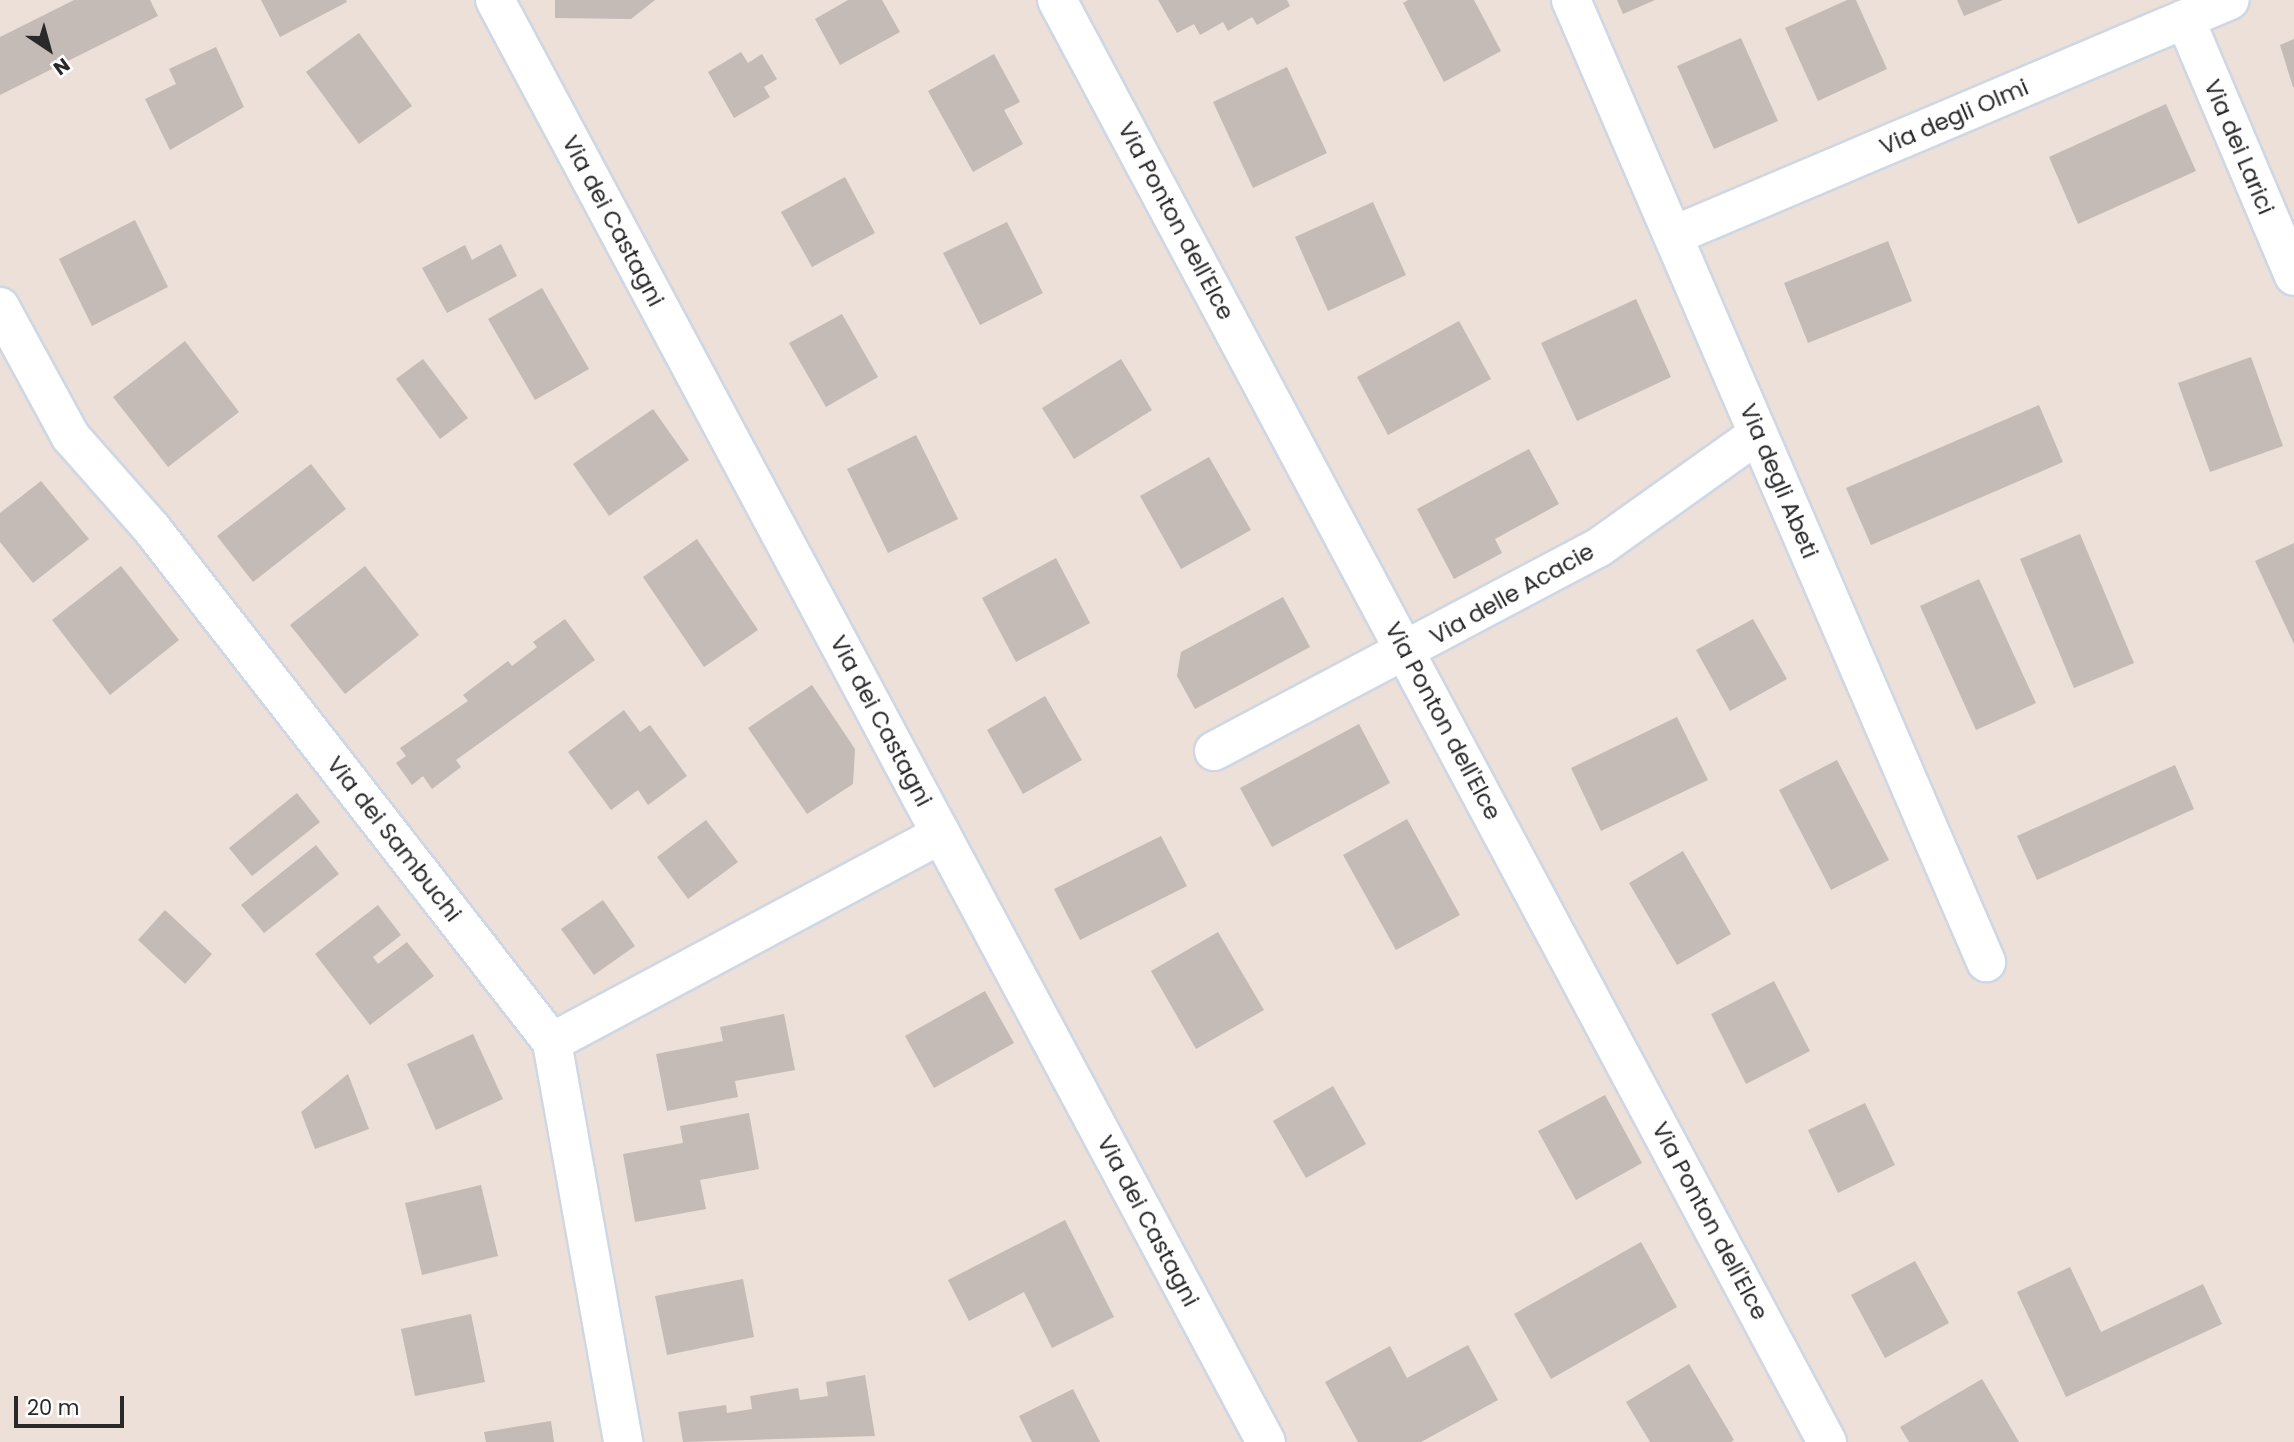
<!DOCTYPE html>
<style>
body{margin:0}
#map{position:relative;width:2294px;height:1442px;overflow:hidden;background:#ece0d9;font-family:Poppins,sans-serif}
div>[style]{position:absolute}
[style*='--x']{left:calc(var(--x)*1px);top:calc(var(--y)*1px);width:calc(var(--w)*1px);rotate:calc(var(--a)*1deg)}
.building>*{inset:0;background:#c4bab6}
.roads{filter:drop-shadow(2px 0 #ced7e3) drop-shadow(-2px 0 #ced7e3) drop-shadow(0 2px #ced7e3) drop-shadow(0 -2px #ced7e3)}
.minor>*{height:38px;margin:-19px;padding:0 19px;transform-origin:19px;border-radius:19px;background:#fff}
span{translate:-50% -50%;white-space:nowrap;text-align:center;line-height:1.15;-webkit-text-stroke:7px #fff;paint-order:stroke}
.street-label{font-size:23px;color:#292929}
.north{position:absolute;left:14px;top:14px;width:70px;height:70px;-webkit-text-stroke:5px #fff;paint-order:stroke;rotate:144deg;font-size:19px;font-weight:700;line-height:28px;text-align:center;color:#292929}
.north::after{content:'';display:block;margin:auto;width:24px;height:32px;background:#292929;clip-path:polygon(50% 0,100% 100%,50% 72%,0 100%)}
.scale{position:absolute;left:14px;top:1396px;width:110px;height:32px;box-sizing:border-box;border:4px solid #292929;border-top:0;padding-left:9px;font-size:21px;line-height:24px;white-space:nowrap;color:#292929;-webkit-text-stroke:5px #fff;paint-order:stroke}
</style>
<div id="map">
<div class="building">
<div style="clip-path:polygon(74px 0,150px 0,158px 16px,0 95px,0 37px)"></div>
<div style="clip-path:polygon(261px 0,346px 0,347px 2px,280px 37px)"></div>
<div style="clip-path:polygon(555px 0,655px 0,631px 19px,555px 18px)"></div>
<div style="clip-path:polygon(848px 0,882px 0,900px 32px,840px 65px,815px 19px)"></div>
<div style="clip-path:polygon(1158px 0,1287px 0,1290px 6px,1257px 25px,1252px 17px,1228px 31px,1223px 22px,1200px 35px,1194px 24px,1177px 33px)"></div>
<div style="clip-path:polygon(1408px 0,1474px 0,1501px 51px,1444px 82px,1403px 3px)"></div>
<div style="clip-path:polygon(1617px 0,1655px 0,1623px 14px)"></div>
<div style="clip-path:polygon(1847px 0,1856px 0,1887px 69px,1818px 101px,1785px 28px)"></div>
<div style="clip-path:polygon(1957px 0,2003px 0,1964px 16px)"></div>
<div style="clip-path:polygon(359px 33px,412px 106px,359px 144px,306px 72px)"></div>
<div style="clip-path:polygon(1741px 38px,1778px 121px,1714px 149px,1677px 66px)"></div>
<div style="clip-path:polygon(2294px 39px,2294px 87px,2293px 87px,2280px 45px)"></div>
<div style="clip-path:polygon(216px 47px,244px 107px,170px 150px,145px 99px,176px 84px,169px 69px)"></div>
<div style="clip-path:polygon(741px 52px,748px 63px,762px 54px,777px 79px,764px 87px,770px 97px,734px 118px,708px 72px)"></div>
<div style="clip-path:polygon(994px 54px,1020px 102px,1004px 110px,1023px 144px,973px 172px,928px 91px)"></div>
<div style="clip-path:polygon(1287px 67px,1327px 153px,1253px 188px,1213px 102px)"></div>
<div style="clip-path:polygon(2166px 104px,2196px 171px,2078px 224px,2049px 157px)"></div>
<div style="clip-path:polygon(845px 177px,875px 233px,812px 267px,781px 212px)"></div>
<div style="clip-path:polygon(1373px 202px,1406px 275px,1328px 311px,1295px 237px)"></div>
<div style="clip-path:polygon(135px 220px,168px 287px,92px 326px,59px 259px)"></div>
<div style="clip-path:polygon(1007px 222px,1043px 293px,980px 325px,943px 253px)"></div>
<div style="clip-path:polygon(1888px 241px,1912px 301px,1808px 343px,1784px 283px)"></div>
<div style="clip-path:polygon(501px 244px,517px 276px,447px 313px,422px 268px,465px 245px,472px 260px)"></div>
<div style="clip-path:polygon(542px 288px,589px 369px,535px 400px,488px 319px)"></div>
<div style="clip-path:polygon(1636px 299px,1671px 377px,1577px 421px,1541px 343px)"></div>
<div style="clip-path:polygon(842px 314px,878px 377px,826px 407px,789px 343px)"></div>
<div style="clip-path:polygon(1459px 321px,1491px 379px,1388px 435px,1357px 377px)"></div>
<div style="clip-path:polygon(185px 341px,239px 412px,168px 467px,113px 397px)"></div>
<div style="clip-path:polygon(2251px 357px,2283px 446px,2210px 472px,2178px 383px)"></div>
<div style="clip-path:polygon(423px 359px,468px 418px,440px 439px,396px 379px)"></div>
<div style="clip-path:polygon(1121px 359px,1152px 410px,1074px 459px,1042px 408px)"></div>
<div style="clip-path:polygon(2039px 405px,2063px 462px,1871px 545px,1846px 488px)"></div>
<div style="clip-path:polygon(653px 409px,689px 460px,609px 516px,573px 464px)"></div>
<div style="clip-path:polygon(916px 435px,958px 519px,888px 553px,847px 469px)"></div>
<div style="clip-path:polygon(1529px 449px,1559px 504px,1495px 539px,1502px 553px,1454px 579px,1417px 509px)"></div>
<div style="clip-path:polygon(1209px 457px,1251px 530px,1181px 569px,1140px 496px)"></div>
<div style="clip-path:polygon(311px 464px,346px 509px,253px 582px,217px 536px)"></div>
<div style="clip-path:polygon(41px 481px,89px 539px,33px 583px,0 542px,0 513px)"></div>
<div style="clip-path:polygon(2080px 534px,2134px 663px,2074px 688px,2020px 559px)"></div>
<div style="clip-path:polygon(697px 539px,758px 630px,704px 667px,643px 577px)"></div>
<div style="clip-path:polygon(2294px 543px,2294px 644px,2255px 561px)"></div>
<div style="clip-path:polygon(1056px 558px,1090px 623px,1016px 662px,982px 598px)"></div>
<div style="clip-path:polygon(121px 566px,179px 640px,110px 695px,52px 620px)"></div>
<div style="clip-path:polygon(365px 566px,419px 635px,345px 694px,290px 625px)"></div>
<div style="clip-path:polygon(1979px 579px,2036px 703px,1976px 730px,1920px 606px)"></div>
<div style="clip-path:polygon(1283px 597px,1310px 647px,1195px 709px,1177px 676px,1181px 652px)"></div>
<div style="clip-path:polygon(565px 619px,595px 660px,456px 760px,461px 767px,432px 789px,423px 776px,412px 785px,396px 763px,406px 756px,400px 748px,468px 701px,463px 695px,508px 661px,512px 666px,537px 647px,533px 642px)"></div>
<div style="clip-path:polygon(1753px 619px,1787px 679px,1730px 711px,1696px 650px)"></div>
<div style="clip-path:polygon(812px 685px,855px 749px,853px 784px,807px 814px,748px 728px)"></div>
<div style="clip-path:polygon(1045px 696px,1082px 760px,1023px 794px,987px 730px)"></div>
<div style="clip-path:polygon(624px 710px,640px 732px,650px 725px,687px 776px,648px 805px,638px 790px,611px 810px,568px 752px)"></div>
<div style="clip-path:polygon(1677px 717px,1708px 780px,1601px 831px,1571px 768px)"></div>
<div style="clip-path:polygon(1359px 724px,1390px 783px,1272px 847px,1240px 788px)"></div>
<div style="clip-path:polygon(1837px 760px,1889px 860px,1831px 890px,1779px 790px)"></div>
<div style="clip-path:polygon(2175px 765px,2194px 809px,2037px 880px,2017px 836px)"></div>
<div style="clip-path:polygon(297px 793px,320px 822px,252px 876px,229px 848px)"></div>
<div style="clip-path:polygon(1407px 819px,1460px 915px,1396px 950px,1343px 855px)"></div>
<div style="clip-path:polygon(706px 820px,738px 862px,688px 899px,657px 857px)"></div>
<div style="clip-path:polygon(1161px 836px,1187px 886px,1080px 940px,1054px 889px)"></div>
<div style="clip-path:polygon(316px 845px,339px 874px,264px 933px,241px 905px)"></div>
<div style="clip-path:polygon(1683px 851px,1731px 934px,1677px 965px,1629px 883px)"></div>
<div style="clip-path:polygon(603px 900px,635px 946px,594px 975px,561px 929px)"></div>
<div style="clip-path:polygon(378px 905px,401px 935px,373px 957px,378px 964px,407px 942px,434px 976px,370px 1025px,315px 954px)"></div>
<div style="clip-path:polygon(165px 910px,212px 954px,185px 984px,138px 940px)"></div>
<div style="clip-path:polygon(1218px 932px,1264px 1010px,1196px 1049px,1151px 971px)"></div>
<div style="clip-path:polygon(1774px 981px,1810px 1051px,1746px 1084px,1711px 1014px)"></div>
<div style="clip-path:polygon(985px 991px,1014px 1043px,934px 1088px,905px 1036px)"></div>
<div style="clip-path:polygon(784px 1014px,795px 1070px,735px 1081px,738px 1097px,667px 1111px,656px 1054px,723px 1041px,720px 1027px)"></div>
<div style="clip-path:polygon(473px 1034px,503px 1099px,436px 1130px,407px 1064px)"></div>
<div style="clip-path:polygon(348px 1074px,369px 1129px,315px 1149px,301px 1112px)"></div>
<div style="clip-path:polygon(1333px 1086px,1366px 1144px,1306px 1178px,1273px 1121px)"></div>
<div style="clip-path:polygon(1605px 1095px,1642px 1163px,1576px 1200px,1538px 1131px)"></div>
<div style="clip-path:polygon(1865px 1103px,1895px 1165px,1838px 1193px,1808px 1130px)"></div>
<div style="clip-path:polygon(749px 1113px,759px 1169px,700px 1180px,706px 1209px,635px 1222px,623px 1154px,683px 1143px,680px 1126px)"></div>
<div style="clip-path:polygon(481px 1185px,498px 1256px,422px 1275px,405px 1203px)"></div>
<div style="clip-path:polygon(1065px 1220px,1114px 1317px,1052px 1348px,1024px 1292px,969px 1321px,948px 1280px)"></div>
<div style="clip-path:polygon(1641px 1242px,1677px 1307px,1551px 1379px,1514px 1314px)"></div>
<div style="clip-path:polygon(1915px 1261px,1949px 1323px,1885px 1358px,1851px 1295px)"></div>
<div style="clip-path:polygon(2070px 1267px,2101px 1332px,2203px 1284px,2222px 1324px,2066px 1397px,2017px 1292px)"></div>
<div style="clip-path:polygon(743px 1279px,754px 1337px,667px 1355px,655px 1296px)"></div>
<div style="clip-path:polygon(471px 1314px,485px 1382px,415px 1396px,401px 1329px)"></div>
<div style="clip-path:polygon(1468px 1345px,1498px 1400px,1421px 1442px,1358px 1442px,1325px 1382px,1390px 1346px,1407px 1378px)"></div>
<div style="clip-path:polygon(1689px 1364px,1734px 1440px,1731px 1442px,1650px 1442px,1626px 1402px)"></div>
<div style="clip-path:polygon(865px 1375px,875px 1436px,683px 1442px,678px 1412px,726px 1405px,727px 1413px,752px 1409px,750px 1396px,798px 1388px,800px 1400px,828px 1396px,826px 1382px)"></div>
<div style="clip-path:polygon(1982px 1379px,2019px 1442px,1909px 1442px,1900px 1427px)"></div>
<div style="clip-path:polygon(1073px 1389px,1100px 1442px,1032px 1442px,1019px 1416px)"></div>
<div style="clip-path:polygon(551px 1421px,554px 1442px,486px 1442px,484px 1432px)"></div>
</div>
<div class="roads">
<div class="minor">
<div style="--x:495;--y:0;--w:1635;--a:61.87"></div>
<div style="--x:1057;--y:0;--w:1635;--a:61.9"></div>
<div style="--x:1571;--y:0;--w:1048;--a:66.66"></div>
<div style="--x:2185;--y:19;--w:279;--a:67"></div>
<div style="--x:1677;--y:234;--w:600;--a:-22.94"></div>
<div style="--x:0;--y:307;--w:148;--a:61.4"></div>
<div style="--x:71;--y:437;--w:123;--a:48.6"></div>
<div style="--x:152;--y:529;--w:651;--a:52.06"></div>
<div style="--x:552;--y:1042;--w:406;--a:79.9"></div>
<div style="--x:1214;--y:751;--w:434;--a:-27.9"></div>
<div style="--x:1598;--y:548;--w:196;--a:-35.5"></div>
<div style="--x:552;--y:1042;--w:441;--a:-28.1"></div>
</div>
</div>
<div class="street-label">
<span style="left:1954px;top:117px;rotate:-23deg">Via degli Olmi</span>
<span style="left:2239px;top:147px;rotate:67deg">Via dei Larici</span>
<span style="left:613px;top:221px;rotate:62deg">Via dei Castagni</span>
<span style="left:1176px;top:221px;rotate:62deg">Via Ponton dell'Elce</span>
<span style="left:1779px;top:481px;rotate:67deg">Via degli Abeti</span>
<span style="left:1512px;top:594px;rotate:-29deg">Via delle Acacie</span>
<span style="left:881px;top:721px;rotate:62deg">Via dei Castagni</span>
<span style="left:1443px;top:721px;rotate:62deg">Via Ponton dell'Elce</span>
<span style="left:394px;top:839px;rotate:52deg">Via dei Sambuchi</span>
<span style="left:1148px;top:1221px;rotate:62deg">Via dei Castagni</span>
<span style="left:1710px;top:1221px;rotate:62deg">Via Ponton dell'Elce</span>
</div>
<div class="north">N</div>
<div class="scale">20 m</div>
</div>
